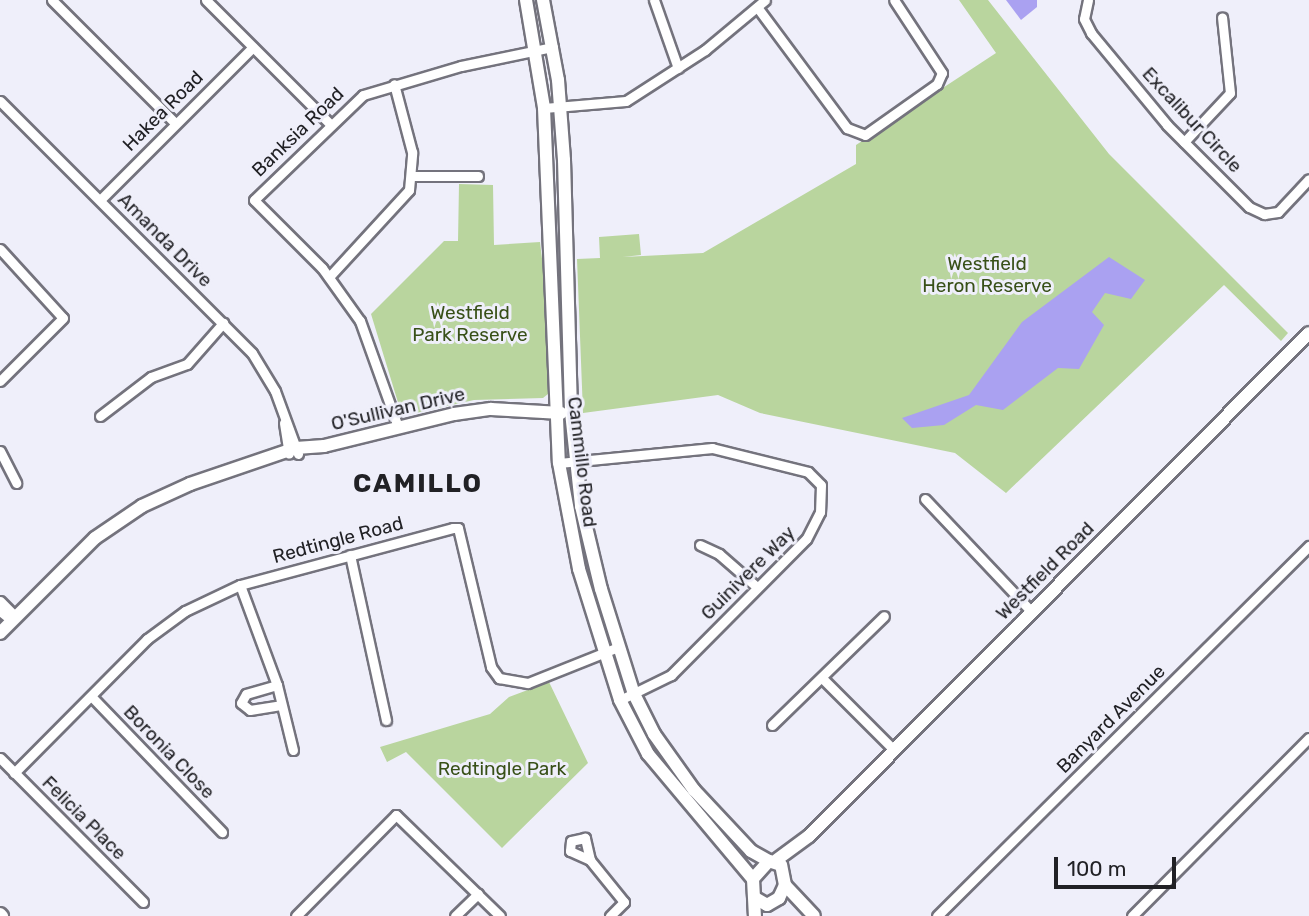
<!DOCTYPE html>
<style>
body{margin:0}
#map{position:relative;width:1309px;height:916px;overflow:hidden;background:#efeffa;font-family:Rubik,sans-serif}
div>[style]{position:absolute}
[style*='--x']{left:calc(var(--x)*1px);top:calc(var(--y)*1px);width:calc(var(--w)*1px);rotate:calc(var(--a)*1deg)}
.green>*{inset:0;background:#b9d59e}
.water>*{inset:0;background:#aaa1f1}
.roads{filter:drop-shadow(2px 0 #74737d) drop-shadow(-2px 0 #74737d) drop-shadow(0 2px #74737d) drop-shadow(0 -2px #74737d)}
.street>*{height:9px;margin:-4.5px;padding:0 4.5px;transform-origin:4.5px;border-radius:4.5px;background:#fff}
.secondary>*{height:12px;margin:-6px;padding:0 6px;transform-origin:6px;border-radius:6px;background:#fff}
span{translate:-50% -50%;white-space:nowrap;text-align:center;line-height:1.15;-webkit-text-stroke:6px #efeffa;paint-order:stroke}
.street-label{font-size:19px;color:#212125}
.park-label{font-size:19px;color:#385018}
.district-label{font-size:26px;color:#212125;font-weight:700;letter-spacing:2px}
.scale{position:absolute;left:1054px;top:857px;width:122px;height:32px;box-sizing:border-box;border:4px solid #212125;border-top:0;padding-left:9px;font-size:21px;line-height:24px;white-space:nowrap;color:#212125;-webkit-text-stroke:5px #efeffa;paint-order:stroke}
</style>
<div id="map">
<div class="green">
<div style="clip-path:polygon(959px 0,988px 0,1109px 154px,1288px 333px,1281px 341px,1224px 285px,1006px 493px,955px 453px,760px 413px,718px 395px,583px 413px,577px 259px,600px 258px,599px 237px,639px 234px,641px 255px,623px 257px,703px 253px,856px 164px,856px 145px,996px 53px)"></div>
<div style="clip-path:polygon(459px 184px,493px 185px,494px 245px,540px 242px,546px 292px,548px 394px,543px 398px,474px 400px,407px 415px,400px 409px,371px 314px,444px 241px,458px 241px)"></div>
<div style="clip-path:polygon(549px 682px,588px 763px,502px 848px,406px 752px,387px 762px,380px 747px,490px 714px,509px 697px)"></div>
</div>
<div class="water">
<div style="clip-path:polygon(1006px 0,1037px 0,1037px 7px,1021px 20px)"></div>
<div style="clip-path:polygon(1109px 257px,1145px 280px,1131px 299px,1105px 293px,1092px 312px,1104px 325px,1079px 369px,1058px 368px,1003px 410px,976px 405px,944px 425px,912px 428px,902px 418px,969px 395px,1022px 322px)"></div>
</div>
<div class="roads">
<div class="street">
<div style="--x:52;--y:0;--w:174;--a:45"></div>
<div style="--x:206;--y:0;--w:174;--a:45"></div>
<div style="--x:654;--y:0;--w:72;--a:70.6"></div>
<div style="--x:1088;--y:0;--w:19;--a:102"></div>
<div style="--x:1084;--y:19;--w:16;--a:63"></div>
<div style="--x:1091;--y:33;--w:119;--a:50.4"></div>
<div style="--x:1167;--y:125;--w:116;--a:45"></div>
<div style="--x:1249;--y:207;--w:17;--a:25"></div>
<div style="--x:1264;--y:214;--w:14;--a:-8"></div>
<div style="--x:1278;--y:212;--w:45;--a:-46.8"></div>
<div style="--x:757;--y:7;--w:151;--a:53.4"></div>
<div style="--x:847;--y:128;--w:19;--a:21"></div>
<div style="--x:865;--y:135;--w:88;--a:-35.3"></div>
<div style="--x:937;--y:84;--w:12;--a:-66"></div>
<div style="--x:942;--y:73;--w:87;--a:-123.3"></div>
<div style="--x:0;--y:101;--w:356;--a:45"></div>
<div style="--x:252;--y:353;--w:44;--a:58.8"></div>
<div style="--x:275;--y:391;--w:67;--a:69.9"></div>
<div style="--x:544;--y:108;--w:82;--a:-4.9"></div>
<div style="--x:626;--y:101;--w:94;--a:-32.8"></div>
<div style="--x:705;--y:50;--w:78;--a:-39.8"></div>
<div style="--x:1184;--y:142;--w:67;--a:-46.8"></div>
<div style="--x:1230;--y:93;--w:76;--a:-96"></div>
<div style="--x:413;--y:176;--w:65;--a:0"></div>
<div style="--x:100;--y:200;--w:216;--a:-45"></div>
<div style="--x:0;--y:249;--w:93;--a:47.6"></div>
<div style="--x:63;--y:318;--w:89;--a:135"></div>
<div style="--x:329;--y:277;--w:118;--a:-47.4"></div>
<div style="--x:409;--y:190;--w:38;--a:-85"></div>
<div style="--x:412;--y:152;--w:70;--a:-104.8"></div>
<div style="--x:100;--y:416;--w:64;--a:-37.4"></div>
<div style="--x:151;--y:377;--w:38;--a:-20"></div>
<div style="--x:187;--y:364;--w:55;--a:-48.7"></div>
<div style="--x:284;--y:423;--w:31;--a:81"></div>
<div style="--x:398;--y:427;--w:113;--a:-109.7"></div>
<div style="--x:360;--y:321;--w:65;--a:-125.6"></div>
<div style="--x:322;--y:268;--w:96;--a:-135"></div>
<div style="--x:254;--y:200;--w:151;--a:-43.9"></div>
<div style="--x:363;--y:95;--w:102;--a:-16.5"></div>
<div style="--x:461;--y:66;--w:94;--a:-11.7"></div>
<div style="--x:0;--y:451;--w:36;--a:63"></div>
<div style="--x:559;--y:463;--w:154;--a:-5.6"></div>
<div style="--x:712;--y:448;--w:99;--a:14"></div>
<div style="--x:808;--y:472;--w:18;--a:45"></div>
<div style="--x:821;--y:485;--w:27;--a:92"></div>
<div style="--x:820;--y:512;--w:30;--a:117"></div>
<div style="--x:806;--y:539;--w:192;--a:134.8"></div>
<div style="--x:671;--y:675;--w:57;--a:153.9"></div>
<div style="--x:925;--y:499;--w:156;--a:46.6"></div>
<div style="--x:700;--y:545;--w:21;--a:25"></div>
<div style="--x:719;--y:554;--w:50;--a:41"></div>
<div style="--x:350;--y:555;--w:169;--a:77.7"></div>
<div style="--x:240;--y:585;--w:107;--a:69.7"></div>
<div style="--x:277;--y:685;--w:67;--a:76.2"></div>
<div style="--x:0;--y:601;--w:21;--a:45"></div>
<div style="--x:0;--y:611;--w:14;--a:39"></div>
<div style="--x:822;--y:678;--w:102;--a:45"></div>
<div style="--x:277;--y:685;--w:32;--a:164"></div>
<div style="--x:246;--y:694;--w:10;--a:119"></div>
<div style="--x:241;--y:703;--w:11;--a:38"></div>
<div style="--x:250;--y:710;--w:31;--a:-9"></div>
<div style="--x:91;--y:696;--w:189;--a:46.1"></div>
<div style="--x:772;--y:725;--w:156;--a:-44.2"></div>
<div style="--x:0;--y:758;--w:203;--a:45.2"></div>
<div style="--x:14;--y:773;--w:189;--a:-45.2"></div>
<div style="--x:147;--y:639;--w:47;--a:-36.4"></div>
<div style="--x:185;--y:611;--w:61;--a:-25.3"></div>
<div style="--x:240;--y:585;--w:220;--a:-15"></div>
<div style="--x:453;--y:528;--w:5;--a:0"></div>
<div style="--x:458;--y:528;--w:143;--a:76.6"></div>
<div style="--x:491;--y:667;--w:14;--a:54"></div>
<div style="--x:499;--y:678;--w:29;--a:10"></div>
<div style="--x:528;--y:683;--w:97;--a:-21.8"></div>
<div style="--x:590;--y:860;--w:23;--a:-103"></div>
<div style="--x:585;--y:838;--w:14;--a:168"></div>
<div style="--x:571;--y:841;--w:10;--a:96"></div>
<div style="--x:570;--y:851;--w:22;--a:24"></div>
<div style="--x:590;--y:860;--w:54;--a:51"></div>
<div style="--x:624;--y:902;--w:20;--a:135"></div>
<div style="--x:296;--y:916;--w:142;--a:-45.3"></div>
<div style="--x:396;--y:815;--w:145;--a:44.2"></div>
<div style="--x:455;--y:916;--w:32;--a:-44"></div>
<div style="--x:937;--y:916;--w:525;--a:-44.85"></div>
<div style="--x:1132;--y:916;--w:251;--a:-45.2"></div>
</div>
<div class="secondary">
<div style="--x:526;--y:0;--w:109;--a:80.5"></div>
<div style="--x:544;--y:108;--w:355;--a:87.6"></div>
<div style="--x:559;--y:463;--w:108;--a:79.3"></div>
<div style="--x:579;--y:569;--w:137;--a:72.6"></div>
<div style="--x:620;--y:700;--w:61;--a:62.6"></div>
<div style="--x:648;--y:754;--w:163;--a:50"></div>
<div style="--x:543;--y:0;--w:81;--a:79.4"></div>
<div style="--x:558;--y:80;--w:80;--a:85.7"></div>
<div style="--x:564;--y:160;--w:252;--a:88.4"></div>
<div style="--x:571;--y:412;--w:95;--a:83.9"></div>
<div style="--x:581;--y:506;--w:85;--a:76.5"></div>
<div style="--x:601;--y:589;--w:110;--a:72.6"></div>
<div style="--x:634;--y:694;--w:45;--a:63.4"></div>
<div style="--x:654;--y:734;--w:69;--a:54.5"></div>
<div style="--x:694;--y:790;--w:83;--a:46.9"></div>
<div style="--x:751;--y:851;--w:21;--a:29"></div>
<div style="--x:0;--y:633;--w:134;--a:-45"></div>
<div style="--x:95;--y:538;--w:57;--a:-34.2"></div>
<div style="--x:142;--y:506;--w:53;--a:-24.6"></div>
<div style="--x:190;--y:484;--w:112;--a:-18.8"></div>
<div style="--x:296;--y:448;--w:28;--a:-4"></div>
<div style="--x:324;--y:446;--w:134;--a:-13.8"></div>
<div style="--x:454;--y:414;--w:37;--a:-8"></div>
<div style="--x:491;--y:409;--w:70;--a:3.3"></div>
<div style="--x:775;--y:861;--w:42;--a:-36.3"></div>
<div style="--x:809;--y:836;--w:709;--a:-45.17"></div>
<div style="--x:785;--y:885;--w:42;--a:46.9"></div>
<div style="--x:755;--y:898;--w:14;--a:30"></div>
<div style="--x:767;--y:905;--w:14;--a:-30"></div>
<div style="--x:779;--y:898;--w:14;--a:-65"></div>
<div style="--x:785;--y:885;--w:20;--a:-101"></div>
<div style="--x:781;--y:865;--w:13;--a:-162"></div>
<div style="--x:769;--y:861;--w:24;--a:132"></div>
<div style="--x:753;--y:879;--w:37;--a:87"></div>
<div style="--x:0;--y:914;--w:3;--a:45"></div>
</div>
</div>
<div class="street-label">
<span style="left:163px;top:111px;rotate:-45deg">Hakea Road</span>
<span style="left:1192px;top:120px;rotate:47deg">Excalibur Circle</span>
<span style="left:298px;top:132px;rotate:-44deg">Banksia Road</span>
<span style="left:165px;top:240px;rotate:45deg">Amanda Drive</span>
<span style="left:398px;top:409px;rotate:-13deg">O'Sullivan Drive</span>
<span style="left:582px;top:462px;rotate:83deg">Cammillo Road</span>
<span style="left:338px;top:540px;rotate:-15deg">Redtingle Road</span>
<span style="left:1045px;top:571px;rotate:-45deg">Westfield Road</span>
<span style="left:748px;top:573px;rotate:-45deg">Guinivere Way</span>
<span style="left:1111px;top:719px;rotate:-45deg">Banyard Avenue</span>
<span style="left:169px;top:752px;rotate:46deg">Boronia Close</span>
<span style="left:84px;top:818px;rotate:45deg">Felicia Place</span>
</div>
<div class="park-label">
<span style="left:987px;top:275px">Westfield<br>Heron Reserve</span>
<span style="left:470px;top:324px">Westfield<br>Park Reserve</span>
<span style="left:502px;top:769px">Redtingle Park</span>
</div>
<div class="district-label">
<span style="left:418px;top:484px">CAMILLO</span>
</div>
<div class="scale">100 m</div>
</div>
